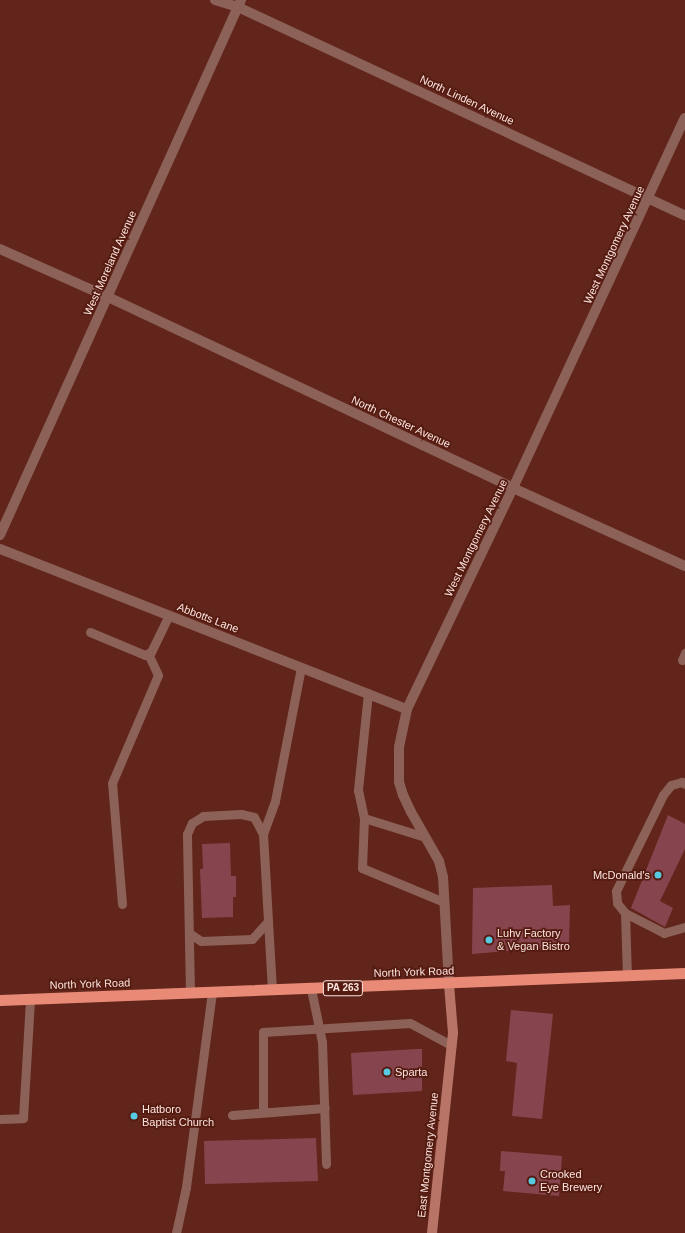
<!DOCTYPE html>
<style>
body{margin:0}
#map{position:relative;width:685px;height:1233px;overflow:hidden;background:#61251b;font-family:Arial,sans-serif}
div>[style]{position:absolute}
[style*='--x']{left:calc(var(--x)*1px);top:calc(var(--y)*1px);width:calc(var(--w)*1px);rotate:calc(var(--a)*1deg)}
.building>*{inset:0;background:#86454e}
.service>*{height:9px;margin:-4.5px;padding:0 4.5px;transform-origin:4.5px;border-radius:4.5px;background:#8c6158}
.minor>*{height:10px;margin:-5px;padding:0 5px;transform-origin:5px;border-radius:5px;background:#8c6158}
.tertiary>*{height:10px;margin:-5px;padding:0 5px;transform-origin:5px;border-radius:5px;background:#8c6158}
.secondary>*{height:10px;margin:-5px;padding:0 5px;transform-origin:5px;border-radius:5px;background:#b87567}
.trunk>*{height:11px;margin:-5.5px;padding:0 5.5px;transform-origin:5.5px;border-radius:5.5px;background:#e98a77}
.dots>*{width:11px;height:11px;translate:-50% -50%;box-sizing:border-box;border:2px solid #551b10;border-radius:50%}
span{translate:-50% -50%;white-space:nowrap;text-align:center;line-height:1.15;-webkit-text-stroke:3.5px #551b10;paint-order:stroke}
.shield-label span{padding:1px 3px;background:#551b10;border:1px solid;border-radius:3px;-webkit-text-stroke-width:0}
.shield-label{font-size:10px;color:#fce4df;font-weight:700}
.street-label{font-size:11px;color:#fce4df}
.poi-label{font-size:11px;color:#fce4df}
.right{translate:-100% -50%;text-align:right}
.left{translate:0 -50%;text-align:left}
</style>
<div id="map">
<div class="building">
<div style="clip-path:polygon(668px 815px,685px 824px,685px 849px,660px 901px,673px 908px,665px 927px,631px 908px)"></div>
<div style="clip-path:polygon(230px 843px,231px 876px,236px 876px,236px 897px,233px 897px,233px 917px,202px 918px,200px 869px,203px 869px,202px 844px)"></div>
<div style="clip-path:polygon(552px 885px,553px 906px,570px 905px,569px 946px,472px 954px,473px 888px)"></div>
<div style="clip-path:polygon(511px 1010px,553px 1014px,542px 1119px,512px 1116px,517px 1063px,506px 1061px)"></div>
<div style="clip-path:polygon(416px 1049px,422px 1049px,422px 1091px,353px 1095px,351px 1053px)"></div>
<div style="clip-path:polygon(316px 1138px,318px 1181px,205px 1184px,204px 1141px)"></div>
<div style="clip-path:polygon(501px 1151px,562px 1156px,559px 1196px,503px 1191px,505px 1171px,500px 1171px)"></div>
</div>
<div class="service">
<div style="--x:90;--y:632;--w:60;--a:22.7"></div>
<div style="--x:145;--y:655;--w:7;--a:-27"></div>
<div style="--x:151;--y:652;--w:41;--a:-64.1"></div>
<div style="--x:682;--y:660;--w:8;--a:-67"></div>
<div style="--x:368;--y:693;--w:98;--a:95.9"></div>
<div style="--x:358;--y:790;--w:29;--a:78"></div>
<div style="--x:364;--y:818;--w:50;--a:92.3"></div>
<div style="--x:362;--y:868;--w:89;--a:22.5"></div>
<div style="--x:685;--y:784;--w:4;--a:-146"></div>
<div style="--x:682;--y:782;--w:11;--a:165"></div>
<div style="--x:671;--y:785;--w:13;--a:129"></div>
<div style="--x:663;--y:795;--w:107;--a:116.1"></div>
<div style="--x:616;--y:891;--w:12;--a:85"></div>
<div style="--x:617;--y:903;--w:13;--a:51"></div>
<div style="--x:625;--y:913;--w:44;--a:27.1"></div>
<div style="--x:664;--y:933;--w:22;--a:-16"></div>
<div style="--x:364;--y:818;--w:64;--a:17.3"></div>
<div style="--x:263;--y:834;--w:35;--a:-70"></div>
<div style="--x:275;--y:801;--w:136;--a:-79"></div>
<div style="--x:122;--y:904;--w:121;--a:-94.7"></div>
<div style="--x:112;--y:783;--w:117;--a:-66.9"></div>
<div style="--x:158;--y:675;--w:23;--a:-115"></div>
<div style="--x:625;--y:913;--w:63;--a:88.2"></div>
<div style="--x:189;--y:933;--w:14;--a:34"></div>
<div style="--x:201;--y:941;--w:51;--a:-2.2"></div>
<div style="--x:252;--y:939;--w:24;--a:-48"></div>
<div style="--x:311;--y:989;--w:54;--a:78.3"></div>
<div style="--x:322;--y:1042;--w:122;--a:88.1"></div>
<div style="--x:190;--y:993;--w:159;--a:-91.1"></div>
<div style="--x:187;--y:834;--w:12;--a:-66"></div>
<div style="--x:192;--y:823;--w:13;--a:-32"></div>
<div style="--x:203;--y:816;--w:38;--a:-3"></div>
<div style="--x:241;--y:814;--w:13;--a:13"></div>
<div style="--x:254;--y:817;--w:19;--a:62"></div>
<div style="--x:263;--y:834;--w:156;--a:86.7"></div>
<div style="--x:263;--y:1112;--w:80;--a:-90"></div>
<div style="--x:263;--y:1032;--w:147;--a:-3.5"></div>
<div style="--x:410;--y:1023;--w:47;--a:28.2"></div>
<div style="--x:232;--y:1115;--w:93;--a:-4.3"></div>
<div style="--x:0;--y:1119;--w:23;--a:-2"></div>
<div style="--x:23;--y:1118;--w:119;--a:-86.6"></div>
<div style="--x:176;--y:1233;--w:47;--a:-77.7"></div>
<div style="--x:186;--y:1187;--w:197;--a:-82.4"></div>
</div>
<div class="minor">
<div style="--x:215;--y:0;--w:24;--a:17"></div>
<div style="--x:238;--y:7;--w:493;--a:25"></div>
<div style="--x:0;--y:249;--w:118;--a:24"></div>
<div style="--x:108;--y:297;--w:448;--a:25.2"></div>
<div style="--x:513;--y:488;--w:189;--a:24.4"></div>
<div style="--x:0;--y:549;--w:437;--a:21.5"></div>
<div style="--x:449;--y:984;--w:107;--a:-93.2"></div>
<div style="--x:443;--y:877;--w:16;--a:-104"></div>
<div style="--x:439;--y:861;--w:56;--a:-119.7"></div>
<div style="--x:411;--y:812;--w:19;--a:-115"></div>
<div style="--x:403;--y:795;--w:14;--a:-107"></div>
<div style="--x:399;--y:782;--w:35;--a:-90"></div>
<div style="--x:399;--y:747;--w:39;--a:-78"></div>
<div style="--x:407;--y:709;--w:245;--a:-64.4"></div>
<div style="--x:513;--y:488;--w:408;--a:-65.1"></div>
</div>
<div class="tertiary">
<div style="--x:0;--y:535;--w:587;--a:-65.75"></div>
</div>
<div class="secondary">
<div style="--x:432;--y:1233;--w:201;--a:-84"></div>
<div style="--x:453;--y:1033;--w:49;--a:-94.7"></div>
</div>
<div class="trunk">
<div style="--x:0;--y:1000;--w:686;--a:-2.26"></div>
</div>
<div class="dots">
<div style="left:658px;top:875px;background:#55cae0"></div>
<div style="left:489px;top:940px;background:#55cae0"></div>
<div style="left:387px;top:1072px;background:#55cae0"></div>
<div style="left:134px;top:1116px;background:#55cae0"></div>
<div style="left:532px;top:1181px;background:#55cae0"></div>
</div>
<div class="shield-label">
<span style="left:343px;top:988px">PA 263</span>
</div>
<div class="street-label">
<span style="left:467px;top:100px;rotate:25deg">North Linden Avenue</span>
<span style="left:614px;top:245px;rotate:-65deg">West Montgomery Avenue</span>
<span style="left:110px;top:263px;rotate:-66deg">West Moreland Avenue</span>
<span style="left:401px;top:422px;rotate:25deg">North Chester Avenue</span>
<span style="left:476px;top:538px;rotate:-64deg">West Montgomery Avenue</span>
<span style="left:208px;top:618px;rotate:21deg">Abbotts Lane</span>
<span style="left:414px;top:972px;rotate:-2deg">North York Road</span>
<span style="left:90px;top:984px;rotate:-2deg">North York Road</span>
<span style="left:428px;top:1155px;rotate:-84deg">East Montgomery Avenue</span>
</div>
<div class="poi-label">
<span class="right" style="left:650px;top:875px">McDonald's</span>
<span class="left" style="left:497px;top:940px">Luhv Factory<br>&amp; Vegan Bistro</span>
<span class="left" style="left:395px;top:1072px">Sparta</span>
<span class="left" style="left:142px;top:1116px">Hatboro<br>Baptist Church</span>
<span class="left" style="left:540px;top:1181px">Crooked<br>Eye Brewery</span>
</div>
</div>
